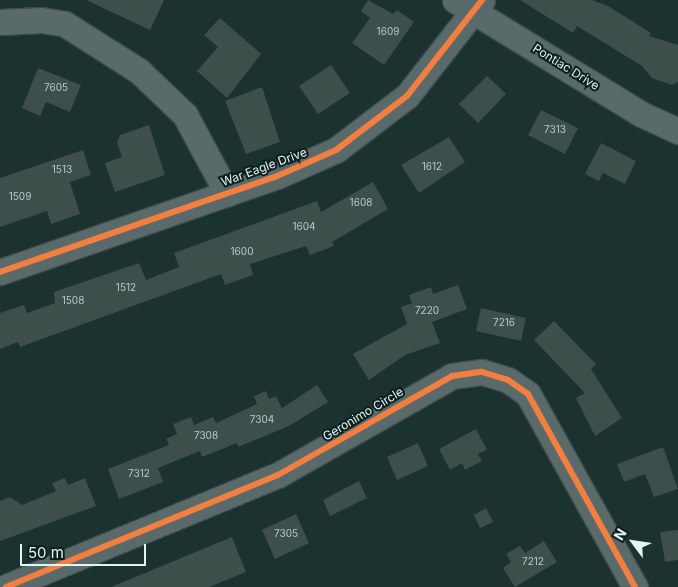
<!DOCTYPE html>
<style>
body{margin:0}
#map{position:relative;width:678px;height:587px;overflow:hidden;background:#1b3231;font-family:Inter,sans-serif}
div>[style]{position:absolute}
[style*='--x']{left:calc(var(--x)*1px);top:calc(var(--y)*1px);width:calc(var(--w)*1px);rotate:calc(var(--a)*1deg)}
.building>*{inset:0;background:#3d4e4b}
.roads{filter:drop-shadow(1px 0 #3c4d4c) drop-shadow(-1px 0 #3c4d4c) drop-shadow(0 1px #3c4d4c) drop-shadow(0 -1px #3c4d4c)}
.minor>*{height:25px;margin:-12.5px;padding:0 12.5px;transform-origin:12.5px;border-radius:12.5px;background:#5a6a6a}
.cycleway>*{height:6px;margin:-3px;padding:0 3px;transform-origin:3px;border-radius:3px;background:#f27e40}
span{translate:-50% -50%;white-space:nowrap;text-align:center;line-height:1.15;-webkit-text-stroke:4px #0e1f1e;paint-order:stroke}
.number-label{font-size:10px;color:#b7cbca}
.number-label span{-webkit-text-stroke-width:0}
.street-label{font-size:12px;color:#e0f5f4}
.north{position:absolute;left:608px;top:517px;width:50px;height:50px;-webkit-text-stroke:4px #0e1f1e;paint-order:stroke;rotate:301deg;font-size:14px;font-weight:700;line-height:20px;text-align:center;color:#e0f5f4}
.north::after{content:'';display:block;margin:auto;width:18px;height:22px;background:#e0f5f4;clip-path:polygon(50% 0,100% 100%,50% 72%,0 100%)}
.scale{position:absolute;left:20px;top:544px;width:126px;height:22px;box-sizing:border-box;border:2px solid #e0f5f4;border-top:0;padding-left:6px;font-size:15px;line-height:18px;white-space:nowrap;color:#e0f5f4;-webkit-text-stroke:4px #0e1f1e;paint-order:stroke}
</style>
<div id="map">
<div class="building">
<div style="clip-path:polygon(86px 0,164px 0,150px 30px)"></div>
<div style="clip-path:polygon(368px 0,393px 14px,397px 10px,414px 22px,384px 65px,352px 43px,370px 18px,361px 11px)"></div>
<div style="clip-path:polygon(520px 0,592px 0,608px 6px,651px 33px,649px 36px,678px 45px,678px 82px,672px 85px,652px 78px,642px 66px,577px 26px,573px 33px)"></div>
<div style="clip-path:polygon(220px 18px,261px 54px,227px 98px,197px 71px,218px 47px,204px 35px)"></div>
<div style="clip-path:polygon(331px 65px,350px 93px,318px 114px,299px 86px)"></div>
<div style="clip-path:polygon(38px 68px,81px 85px,70px 112px,46px 102px,40px 116px,22px 108px)"></div>
<div style="clip-path:polygon(487px 76px,506px 94px,478px 123px,459px 104px)"></div>
<div style="clip-path:polygon(262px 87px,280px 142px,246px 154px,225px 101px)"></div>
<div style="clip-path:polygon(541px 110px,578px 128px,565px 154px,528px 135px)"></div>
<div style="clip-path:polygon(149px 125px,165px 175px,115px 192px,105px 163px,122px 157px,117px 142px,120px 135px)"></div>
<div style="clip-path:polygon(449px 137px,465px 162px,419px 193px,401px 165px)"></div>
<div style="clip-path:polygon(601px 143px,636px 161px,625px 184px,603px 173px,599px 181px,585px 174px)"></div>
<div style="clip-path:polygon(83px 150px,91px 175px,70px 182px,80px 214px,51px 224px,47px 211px,0 227px,0 178px)"></div>
<div style="clip-path:polygon(373px 182px,388px 209px,332px 242px,334px 246px,310px 255px,306px 246px,250px 264px,253px 275px,225px 285px,221px 274px,20px 347px,18px 342px,0 349px,0 313px,24px 305px,27px 313px,55px 303px,54px 292px,139px 263px,146px 280px,179px 267px,174px 253px,317px 201px,321px 212px)"></div>
<div style="clip-path:polygon(458px 285px,467px 309px,432px 322px,440px 343px,405px 355px,369px 380px,353px 354px,407px 324px,401px 307px,412px 303px,409px 295px,431px 287px,433px 294px)"></div>
<div style="clip-path:polygon(481px 308px,526px 318px,521px 341px,476px 331px)"></div>
<div style="clip-path:polygon(554px 321px,596px 364px,591px 369px,622px 418px,595px 436px,576px 398px,585px 393px,534px 340px)"></div>
<div style="clip-path:polygon(317px 385px,328px 402px,289px 426px,238px 447px,237px 443px,202px 457px,200px 451px,158px 468px,163px 482px,119px 499px,108px 469px,169px 445px,166px 439px,177px 434px,173px 424px,191px 417px,194px 425px,213px 417px,216px 423px,257px 404px,254px 396px,266px 391px,269px 399px,276px 396px,282px 408px)"></div>
<div style="clip-path:polygon(476px 429px,487px 450px,478px 454px,482px 461px,465px 470px,462px 463px,450px 470px,439px 449px)"></div>
<div style="clip-path:polygon(418px 443px,428px 466px,397px 480px,387px 457px)"></div>
<div style="clip-path:polygon(663px 447px,678px 489px,654px 497px,645px 474px,624px 482px,617px 464px)"></div>
<div style="clip-path:polygon(65px 478px,68px 485px,85px 478px,96px 506px,0 541px,0 501px,10px 497px,22px 505px,56px 491px,52px 483px)"></div>
<div style="clip-path:polygon(359px 481px,367px 498px,330px 516px,323px 500px)"></div>
<div style="clip-path:polygon(486px 508px,493px 522px,480px 528px,474px 515px)"></div>
<div style="clip-path:polygon(296px 514px,309px 543px,275px 559px,262px 530px)"></div>
<div style="clip-path:polygon(678px 530px,678px 560px,665px 562px,660px 532px)"></div>
<div style="clip-path:polygon(232px 537px,246px 572px,209px 587px,111px 587px)"></div>
<div style="clip-path:polygon(544px 541px,557px 562px,515px 587px,503px 568px,511px 562px,506px 554px,520px 546px,525px 553px)"></div>
</div>
<div class="roads">
<div class="minor">
<div style="--x:455;--y:0;--w:218;--a:31.5"></div>
<div style="--x:641;--y:114;--w:41;--a:24.7"></div>
<div style="--x:0;--y:22;--w:41;--a:-2.8"></div>
<div style="--x:41;--y:20;--w:24;--a:9"></div>
<div style="--x:65;--y:24;--w:88;--a:32.4"></div>
<div style="--x:139;--y:71;--w:64;--a:43.7"></div>
<div style="--x:185;--y:115;--w:89;--a:61.7"></div>
<div style="--x:0;--y:272;--w:293;--a:-19.1"></div>
<div style="--x:277;--y:176;--w:64;--a:-23.8"></div>
<div style="--x:336;--y:150;--w:89;--a:-37.3"></div>
<div style="--x:407;--y:96;--w:122;--a:-52"></div>
<div style="--x:6;--y:587;--w:294;--a:-22.4"></div>
<div style="--x:278;--y:475;--w:200;--a:-29.6"></div>
<div style="--x:452;--y:376;--w:30;--a:-8"></div>
<div style="--x:482;--y:372;--w:27;--a:17"></div>
<div style="--x:508;--y:380;--w:24;--a:35"></div>
<div style="--x:528;--y:394;--w:221;--a:61"></div>
</div>
</div>
<div class="cycleway">
<div style="--x:0;--y:272;--w:293;--a:-19.1"></div>
<div style="--x:277;--y:176;--w:64;--a:-23.8"></div>
<div style="--x:336;--y:150;--w:89;--a:-37.3"></div>
<div style="--x:407;--y:96;--w:122;--a:-52"></div>
<div style="--x:6;--y:587;--w:294;--a:-22.4"></div>
<div style="--x:278;--y:475;--w:200;--a:-29.6"></div>
<div style="--x:452;--y:376;--w:30;--a:-8"></div>
<div style="--x:482;--y:372;--w:27;--a:17"></div>
<div style="--x:508;--y:380;--w:24;--a:35"></div>
<div style="--x:528;--y:394;--w:221;--a:61"></div>
</div>
<div class="number-label">
<span style="left:388px;top:32px">1609</span>
<span style="left:56px;top:88px">7605</span>
<span style="left:555px;top:130px">7313</span>
<span style="left:432px;top:167px">1612</span>
<span style="left:62px;top:170px">1513</span>
<span style="left:20px;top:197px">1509</span>
<span style="left:361px;top:203px">1608</span>
<span style="left:304px;top:227px">1604</span>
<span style="left:242px;top:252px">1600</span>
<span style="left:126px;top:288px">1512</span>
<span style="left:73px;top:301px">1508</span>
<span style="left:427px;top:311px">7220</span>
<span style="left:504px;top:323px">7216</span>
<span style="left:262px;top:420px">7304</span>
<span style="left:206px;top:436px">7308</span>
<span style="left:139px;top:474px">7312</span>
<span style="left:286px;top:534px">7305</span>
<span style="left:533px;top:562px">7212</span>
</div>
<div class="street-label">
<span style="left:566px;top:67px;rotate:32deg">Pontiac Drive</span>
<span style="left:264px;top:167px;rotate:-20deg">War Eagle Drive</span>
<span style="left:363px;top:414px;rotate:-31deg">Geronimo Circle</span>
</div>
<div class="north">N</div>
<div class="scale">50 m</div>
</div>
